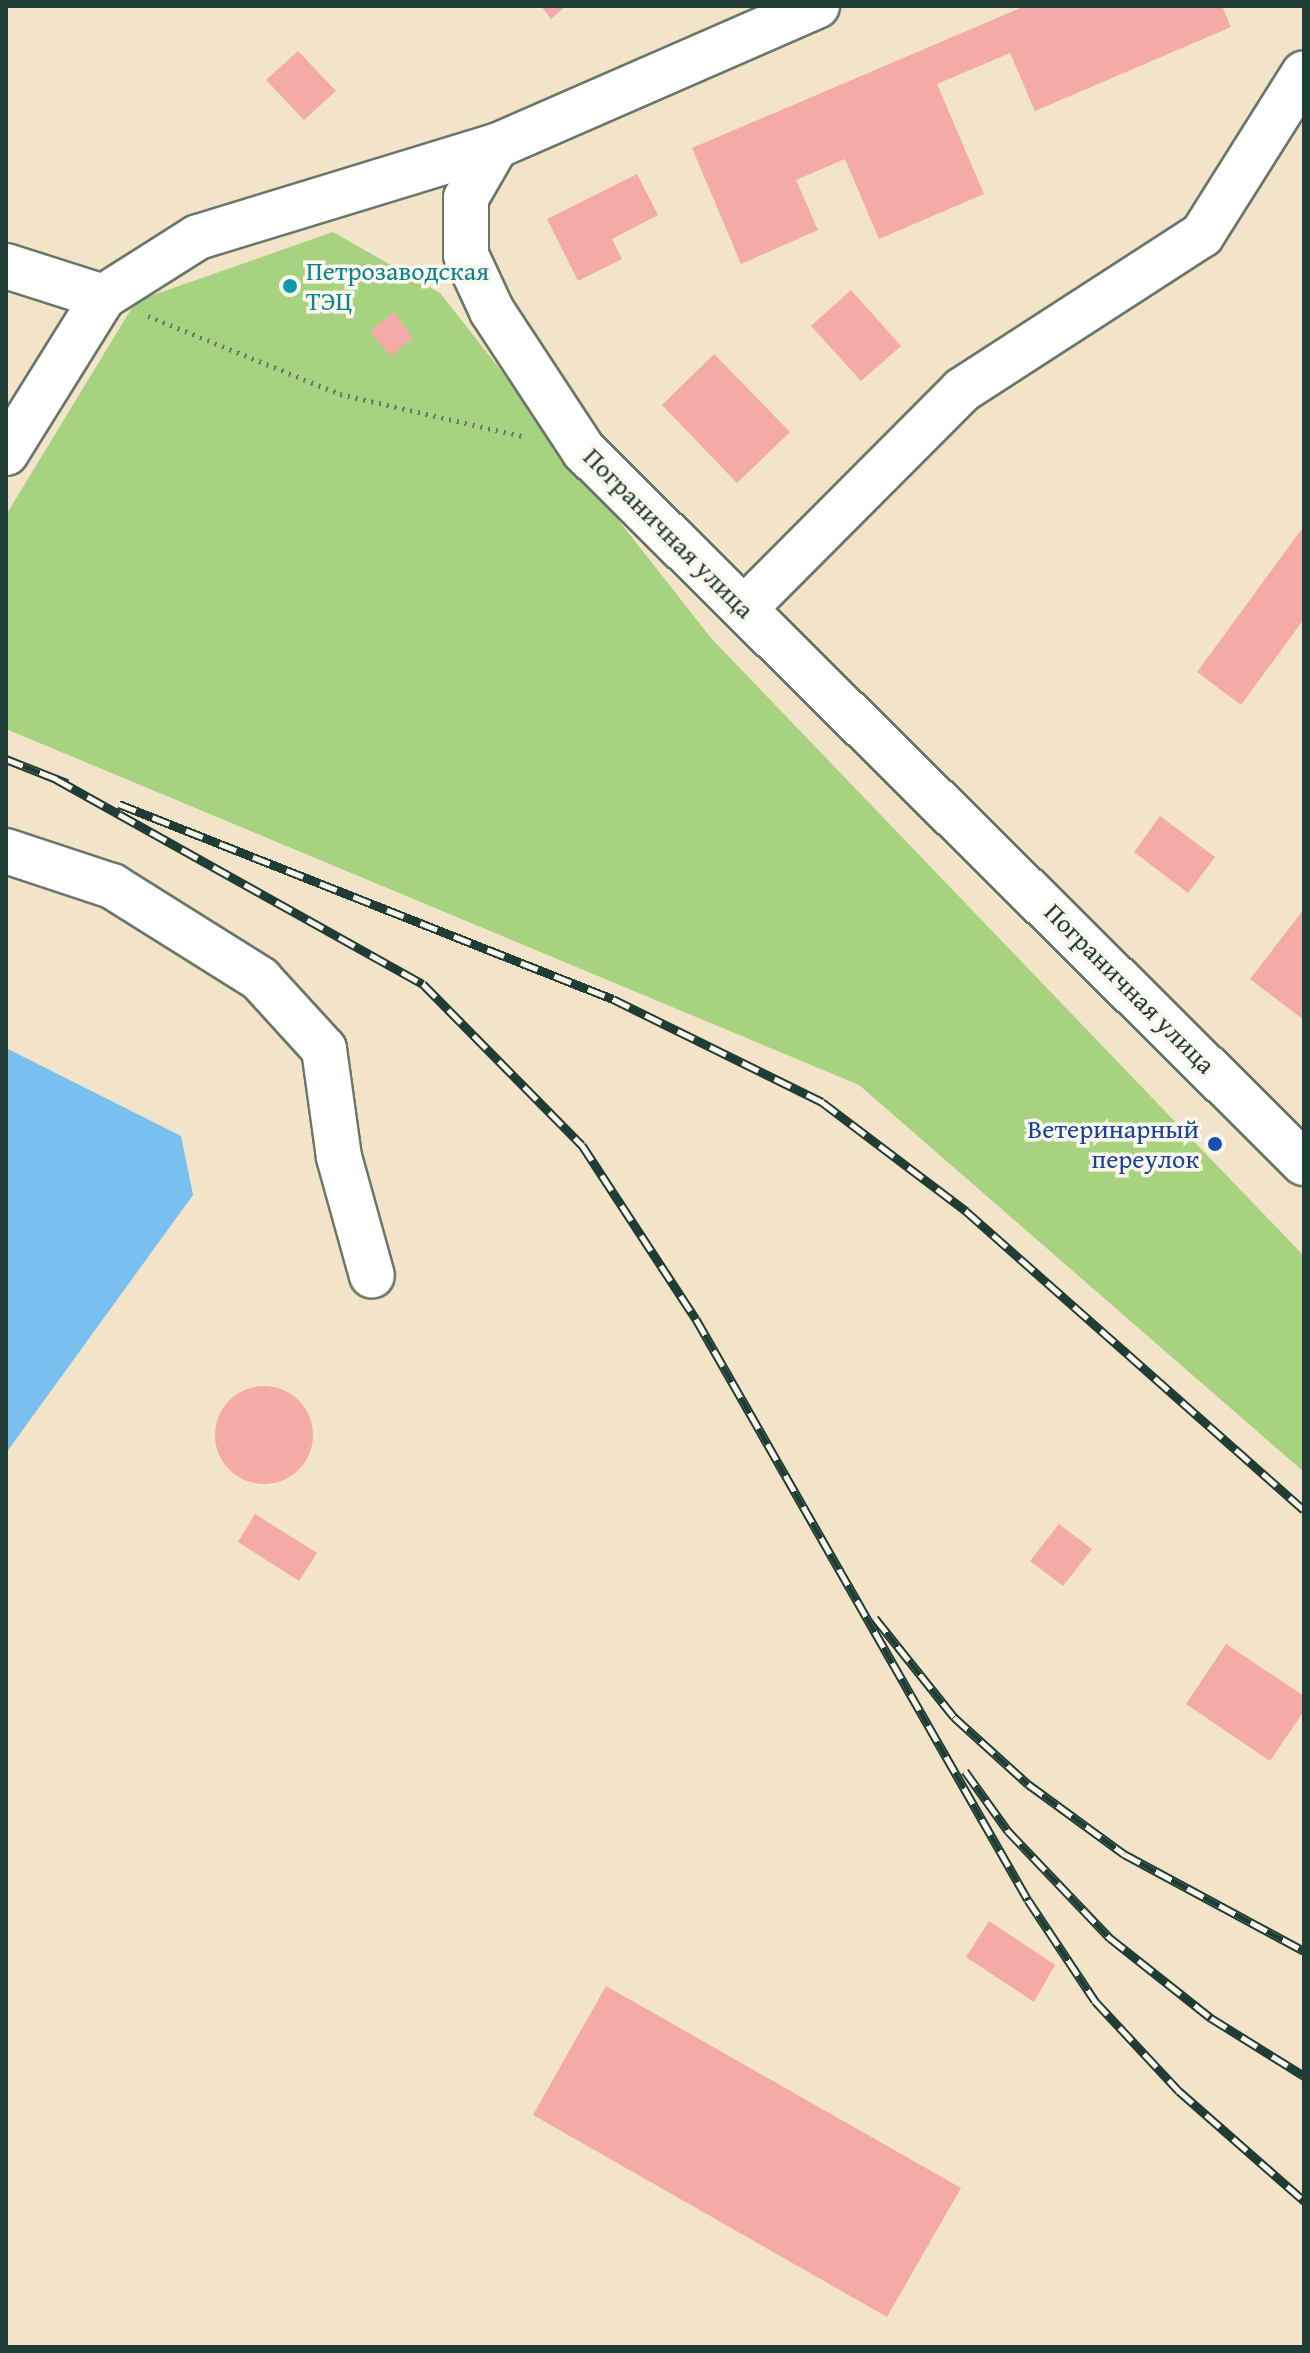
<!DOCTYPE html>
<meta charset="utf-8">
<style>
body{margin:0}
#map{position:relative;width:1310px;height:2353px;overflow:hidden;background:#f3e4c9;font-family:"Gentium Book Plus",serif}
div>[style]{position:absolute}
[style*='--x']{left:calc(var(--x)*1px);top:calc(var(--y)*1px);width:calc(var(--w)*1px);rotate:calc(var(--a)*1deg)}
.green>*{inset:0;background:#a7d380}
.water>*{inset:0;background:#79c0f1}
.building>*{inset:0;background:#f4aaa6}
.round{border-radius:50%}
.path>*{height:5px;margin-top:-2.5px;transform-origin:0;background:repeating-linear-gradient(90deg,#697768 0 2px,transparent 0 8px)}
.roads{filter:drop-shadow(2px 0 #697768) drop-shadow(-2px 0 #697768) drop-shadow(0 2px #697768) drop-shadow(0 -2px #697768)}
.minor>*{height:44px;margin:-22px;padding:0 22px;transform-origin:22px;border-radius:22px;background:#fff}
.major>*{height:44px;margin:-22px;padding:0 22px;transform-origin:22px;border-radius:22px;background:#fff}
.rail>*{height:9px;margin-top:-4.5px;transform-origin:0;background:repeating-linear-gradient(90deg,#fbf7ec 0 18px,#1f3d34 0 36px);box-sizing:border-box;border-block:2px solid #1f3d34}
.dots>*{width:22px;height:22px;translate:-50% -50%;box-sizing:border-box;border:4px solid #fbf7ec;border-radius:50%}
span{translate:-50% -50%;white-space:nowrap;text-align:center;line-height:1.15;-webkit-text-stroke:7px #fbf7ec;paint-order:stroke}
.culture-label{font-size:26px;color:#0d838f}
.left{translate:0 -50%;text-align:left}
.street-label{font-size:26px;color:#1f3d34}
.transit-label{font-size:26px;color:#164399}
.right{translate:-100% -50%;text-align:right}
.frame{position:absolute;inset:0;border:8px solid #1f3d34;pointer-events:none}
</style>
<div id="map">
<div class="green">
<div style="clip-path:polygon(333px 232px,440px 293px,711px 638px,1304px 1256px,1304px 1472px,859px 1085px,6px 729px,6px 515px,136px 301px)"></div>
</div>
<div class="water">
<div style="clip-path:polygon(6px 1048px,181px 1136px,193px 1195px,6px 1453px)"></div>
</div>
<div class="building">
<div style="clip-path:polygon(541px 6px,566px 6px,551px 19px)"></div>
<div style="clip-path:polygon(1025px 6px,1222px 6px,1231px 27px,1035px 111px,1010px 53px,937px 84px,984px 194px,879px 239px,845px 159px,796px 180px,818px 230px,741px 264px,692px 148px)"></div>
<div style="clip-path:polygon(298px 51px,336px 91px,304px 120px,266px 80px)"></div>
<div style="clip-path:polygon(637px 174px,658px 215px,612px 239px,622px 259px,578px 281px,547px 219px)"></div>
<div style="clip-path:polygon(851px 290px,901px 346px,861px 381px,811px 326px)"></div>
<div style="clip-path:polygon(394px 312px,413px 338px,390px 356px,370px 331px)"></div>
<div style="clip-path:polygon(714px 354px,790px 432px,737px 483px,662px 405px)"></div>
<div style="clip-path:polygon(1304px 526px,1304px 619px,1241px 705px,1197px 672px)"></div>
<div style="clip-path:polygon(1160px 816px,1215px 857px,1188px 893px,1134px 852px)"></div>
<div style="clip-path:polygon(1304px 909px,1304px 1020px,1250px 979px)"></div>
<div class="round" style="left:215px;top:1386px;width:98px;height:98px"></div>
<div style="clip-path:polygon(255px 1514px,317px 1553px,299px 1581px,238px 1542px)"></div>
<div style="clip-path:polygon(1059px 1524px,1092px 1549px,1063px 1586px,1030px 1561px)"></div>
<div style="clip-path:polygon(1226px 1644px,1304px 1696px,1304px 1711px,1270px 1761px,1186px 1704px)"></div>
<div style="clip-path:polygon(989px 1921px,1055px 1965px,1034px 2002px,966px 1957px)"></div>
<div style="clip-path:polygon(606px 1986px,961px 2188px,887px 2317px,533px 2115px)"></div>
</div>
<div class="path">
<div style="--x:148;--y:316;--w:207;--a:22.1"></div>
<div style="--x:340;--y:394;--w:191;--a:13"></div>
</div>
<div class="roads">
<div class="minor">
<div style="--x:6;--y:266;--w:102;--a:17.7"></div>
<div style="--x:103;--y:297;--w:112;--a:-32.3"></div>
<div style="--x:198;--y:237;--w:312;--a:-17"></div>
<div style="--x:6;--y:453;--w:184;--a:-58.1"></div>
<div style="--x:744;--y:609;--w:309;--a:-45.1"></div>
<div style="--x:962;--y:390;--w:286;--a:-32.9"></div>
<div style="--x:1202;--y:235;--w:191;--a:-57.8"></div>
<div style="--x:6;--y:851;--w:112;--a:18.3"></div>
<div style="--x:112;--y:886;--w:175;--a:32.1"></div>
<div style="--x:260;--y:979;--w:95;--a:47.6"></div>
<div style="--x:324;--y:1049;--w:109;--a:82.1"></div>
<div style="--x:339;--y:1157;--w:123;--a:74.5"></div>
</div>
<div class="major">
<div style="--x:817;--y:6;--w:350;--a:156.4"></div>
<div style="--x:496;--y:146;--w:60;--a:120"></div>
<div style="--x:466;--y:198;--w:57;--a:90"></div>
<div style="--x:466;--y:255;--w:62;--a:65.1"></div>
<div style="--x:492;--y:311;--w:168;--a:56.7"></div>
<div style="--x:584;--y:451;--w:1013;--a:44.68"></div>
</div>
</div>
<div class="rail">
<div style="--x:6;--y:759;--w:66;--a:21.5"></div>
<div style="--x:56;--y:779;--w:420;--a:29.2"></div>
<div style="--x:423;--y:984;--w:226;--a:45.4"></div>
<div style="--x:582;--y:1145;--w:208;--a:56.8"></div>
<div style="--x:696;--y:1319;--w:669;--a:60.26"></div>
<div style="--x:1028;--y:1900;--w:121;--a:56.4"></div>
<div style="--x:1095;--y:2001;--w:123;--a:47"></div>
<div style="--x:1179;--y:2091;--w:167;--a:41.3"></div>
<div style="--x:119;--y:804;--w:531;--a:21.54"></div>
<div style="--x:613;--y:999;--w:233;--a:26.2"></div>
<div style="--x:822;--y:1102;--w:181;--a:37.1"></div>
<div style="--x:966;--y:1211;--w:451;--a:41.5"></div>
<div style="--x:875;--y:1618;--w:127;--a:51.4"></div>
<div style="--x:954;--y:1717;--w:100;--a:42.2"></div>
<div style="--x:1028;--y:1784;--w:119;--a:36.1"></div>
<div style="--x:1124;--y:1854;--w:204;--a:28.3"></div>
<div style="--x:965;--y:1771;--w:74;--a:54.4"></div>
<div style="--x:1008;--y:1831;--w:148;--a:46.4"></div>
<div style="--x:1110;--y:1938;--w:129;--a:38.4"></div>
<div style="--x:1211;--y:2018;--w:110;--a:31.9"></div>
</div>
<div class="dots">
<div style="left:290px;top:286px;background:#0f9aa8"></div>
<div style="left:1215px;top:1144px;background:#1a4fb4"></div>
</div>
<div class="culture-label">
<span class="left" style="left:306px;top:286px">Петрозаводская<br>ТЭЦ</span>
</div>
<div class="street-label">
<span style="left:669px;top:533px;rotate:45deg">Пограничная улица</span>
<span style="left:1130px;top:988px;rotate:45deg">Пограничная улица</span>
</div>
<div class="transit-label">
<span class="right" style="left:1199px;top:1144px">Ветеринарный<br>переулок</span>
</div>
<div class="frame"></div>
</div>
